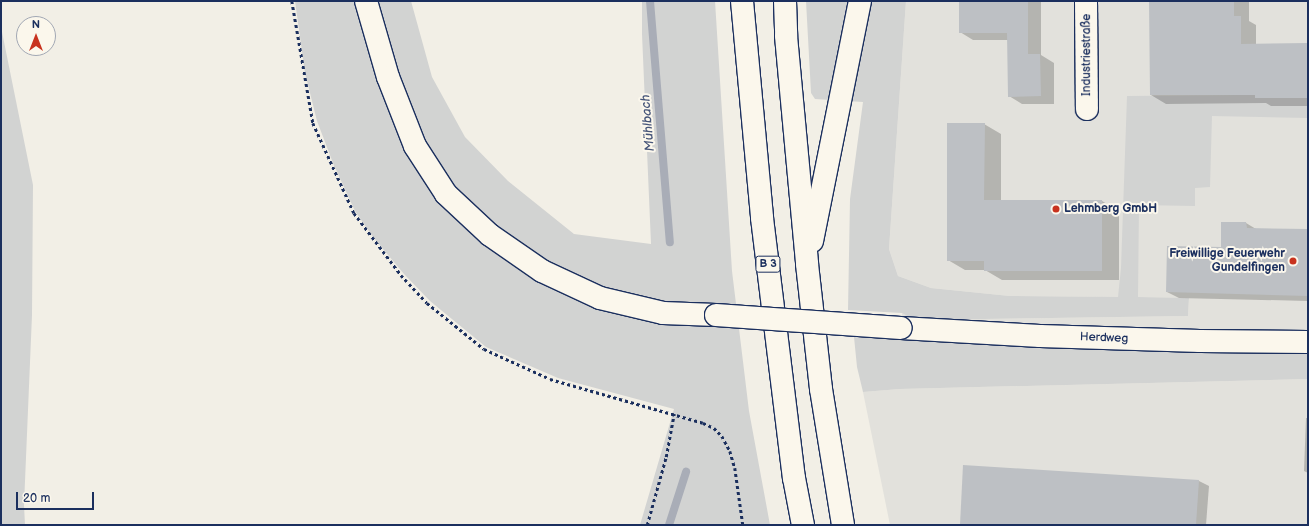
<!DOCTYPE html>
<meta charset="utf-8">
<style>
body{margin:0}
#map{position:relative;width:1309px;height:526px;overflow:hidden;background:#f2efe6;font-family:"Balsamiq Sans",sans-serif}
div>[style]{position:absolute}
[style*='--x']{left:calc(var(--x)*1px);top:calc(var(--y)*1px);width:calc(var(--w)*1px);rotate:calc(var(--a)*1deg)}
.built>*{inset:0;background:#e2e1dc}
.green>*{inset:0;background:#d2d3d2}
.shadow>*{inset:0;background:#0003}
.stream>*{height:8px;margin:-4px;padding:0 4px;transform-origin:4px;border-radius:4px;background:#a9adb7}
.building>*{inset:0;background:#bdc0c4}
.path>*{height:2.5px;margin-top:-1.25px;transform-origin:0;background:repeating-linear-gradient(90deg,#1b2f5e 0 3px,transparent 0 6px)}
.roads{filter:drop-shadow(1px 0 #1b2f5e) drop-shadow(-1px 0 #1b2f5e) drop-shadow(0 1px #1b2f5e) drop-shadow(0 -1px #1b2f5e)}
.minor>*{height:22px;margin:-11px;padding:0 11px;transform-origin:11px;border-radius:11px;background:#fbf7ec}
.trunk>*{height:22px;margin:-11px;padding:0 11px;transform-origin:11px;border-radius:11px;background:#fbf7ec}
.bridges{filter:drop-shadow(1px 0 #1b2f5e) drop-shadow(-1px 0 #1b2f5e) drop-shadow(0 1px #1b2f5e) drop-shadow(0 -1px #1b2f5e)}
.minor-bridge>*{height:22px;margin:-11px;padding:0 11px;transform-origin:11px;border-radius:11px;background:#fbf7ec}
.dots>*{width:11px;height:11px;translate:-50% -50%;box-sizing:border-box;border:2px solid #fbf7ec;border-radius:50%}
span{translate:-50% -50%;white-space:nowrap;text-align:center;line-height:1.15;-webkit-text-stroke:4px #fbf7ec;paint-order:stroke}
.shield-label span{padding:1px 3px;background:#fbf7ec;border:1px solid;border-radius:3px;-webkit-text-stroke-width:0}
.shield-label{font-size:11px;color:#1b2f5e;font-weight:700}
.street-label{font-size:12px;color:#1b2f5e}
.poi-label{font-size:12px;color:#1b2f5e;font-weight:700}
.left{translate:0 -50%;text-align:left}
.right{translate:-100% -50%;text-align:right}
.water-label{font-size:13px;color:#465579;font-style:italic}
.frame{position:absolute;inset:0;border:2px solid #1b2f5e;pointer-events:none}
.north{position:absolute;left:16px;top:16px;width:40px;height:40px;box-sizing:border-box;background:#fbf7ec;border:1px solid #a1a7b3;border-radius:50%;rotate:0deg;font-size:11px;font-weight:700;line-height:16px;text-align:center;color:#1b2f5e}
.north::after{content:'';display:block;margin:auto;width:14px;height:18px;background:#c8321e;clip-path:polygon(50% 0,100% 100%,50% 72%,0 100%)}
.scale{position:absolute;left:16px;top:492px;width:78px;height:18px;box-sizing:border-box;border:2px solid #1b2f5e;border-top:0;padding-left:5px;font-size:12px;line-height:14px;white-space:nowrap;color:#1b2f5e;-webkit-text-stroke:3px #fbf7ec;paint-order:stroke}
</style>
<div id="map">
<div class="built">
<div style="clip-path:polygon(906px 1px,1308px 1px,1308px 348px,900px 340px,902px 313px,914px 320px,1188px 316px,1189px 298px,1010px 296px,931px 288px,898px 276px,889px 249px)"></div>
<div style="clip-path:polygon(1308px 379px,1308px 525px,890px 525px,863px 392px,900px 389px)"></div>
</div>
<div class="green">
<div style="clip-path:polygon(295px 1px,411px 1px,432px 77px,465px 137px,508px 181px,574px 234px,651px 244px,642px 34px,642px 1px,715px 1px,732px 271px,749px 411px,770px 525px,640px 525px,674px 409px,558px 378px,486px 347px,430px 301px,404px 274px,373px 237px,355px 211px,333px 163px,317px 121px,305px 73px)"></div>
<div style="clip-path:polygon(806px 1px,906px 1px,889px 249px,898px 276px,931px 288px,1010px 296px,1118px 297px,1121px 268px,1127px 96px,1241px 95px,1255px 85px,1255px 98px,1308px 98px,1308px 118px,1212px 116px,1210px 187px,1195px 188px,1195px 206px,1139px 205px,1138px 297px,1189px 298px,1188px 316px,914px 320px,902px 313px,848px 310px,850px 199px,863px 102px,815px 99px,811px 93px)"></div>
<div style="clip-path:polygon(1px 27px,33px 185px,32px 315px,24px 505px,25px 525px,1px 525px)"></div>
<div style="clip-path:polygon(854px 337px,900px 340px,1308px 348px,1308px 379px,900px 389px,863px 392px,857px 367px)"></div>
</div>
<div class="shadow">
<div style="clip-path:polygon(960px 1px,1041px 1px,1041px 55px,1054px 63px,1054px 104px,1022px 104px,1009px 96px,1008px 40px,973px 40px,960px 32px)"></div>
<div style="clip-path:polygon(1150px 1px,1249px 2px,1249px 21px,1256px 25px,1256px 45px,1308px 44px,1308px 106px,1271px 106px,1266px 103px,1166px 104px,1151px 95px)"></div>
<div style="clip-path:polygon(984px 124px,1001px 134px,1001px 201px,1102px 201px,1119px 211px,1119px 280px,1002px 280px,985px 270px,965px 270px,948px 260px)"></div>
<div style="clip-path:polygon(1246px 223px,1256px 229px,1308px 230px,1308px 301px,1179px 298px,1167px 292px,1222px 248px)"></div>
<div style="clip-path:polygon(1306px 418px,1308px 418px,1308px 473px,1304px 471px)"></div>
<div style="clip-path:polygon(1199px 481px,1209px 486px,1206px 525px,961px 525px)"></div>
</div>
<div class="stream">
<div style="--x:650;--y:1;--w:242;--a:85.3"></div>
<div style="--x:669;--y:525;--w:56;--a:-72.2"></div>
</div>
<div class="building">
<div style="clip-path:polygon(959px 1px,1028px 1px,1028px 54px,1040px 54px,1041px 96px,1008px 97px,1007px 33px,959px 33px)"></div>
<div style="clip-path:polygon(1149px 1px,1234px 1px,1234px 16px,1241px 16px,1241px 44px,1308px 43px,1308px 98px,1255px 98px,1255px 95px,1150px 95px)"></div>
<div style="clip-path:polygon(947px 123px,985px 123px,984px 200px,1102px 200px,1102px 271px,984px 271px,984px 261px,947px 261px)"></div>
<div style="clip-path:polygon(1221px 222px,1246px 222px,1247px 228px,1308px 229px,1308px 296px,1166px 292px,1167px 246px,1221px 247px)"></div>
<div style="clip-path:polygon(963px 465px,1199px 480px,1196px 525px,960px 525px)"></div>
</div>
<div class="path">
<div style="--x:292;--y:1;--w:124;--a:80.2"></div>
<div style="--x:313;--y:123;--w:99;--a:65.5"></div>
<div style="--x:354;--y:213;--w:78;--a:52.8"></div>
<div style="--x:401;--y:275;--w:38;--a:47"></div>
<div style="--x:427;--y:303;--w:73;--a:38.9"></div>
<div style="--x:484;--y:349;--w:72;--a:24.4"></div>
<div style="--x:550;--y:379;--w:159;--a:16"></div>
<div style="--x:703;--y:423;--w:12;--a:24"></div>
<div style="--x:714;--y:428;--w:11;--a:45"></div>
<div style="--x:722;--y:436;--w:17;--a:62"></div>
<div style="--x:730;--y:451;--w:18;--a:74"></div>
<div style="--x:735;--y:468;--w:58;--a:82"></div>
<div style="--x:647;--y:525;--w:71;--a:-74.4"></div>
<div style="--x:666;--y:457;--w:44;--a:-79.5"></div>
</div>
<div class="roads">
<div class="minor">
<div style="--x:366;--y:1;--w:79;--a:73.9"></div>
<div style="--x:388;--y:77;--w:74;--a:68.6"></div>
<div style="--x:415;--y:146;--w:57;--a:57.1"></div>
<div style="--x:446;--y:194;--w:60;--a:43"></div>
<div style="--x:490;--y:235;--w:63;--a:34.7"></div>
<div style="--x:542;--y:271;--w:64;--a:25"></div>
<div style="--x:600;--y:298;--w:65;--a:13.4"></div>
<div style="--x:663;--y:313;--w:53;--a:2.2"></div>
<div style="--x:1086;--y:1;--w:108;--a:89.5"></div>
<div style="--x:901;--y:328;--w:139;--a:3.3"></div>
<div style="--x:1040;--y:336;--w:160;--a:1.8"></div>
<div style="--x:1200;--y:341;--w:108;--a:0.5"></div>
</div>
<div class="trunk">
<div style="--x:742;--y:1;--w:218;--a:84.7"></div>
<div style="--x:762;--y:218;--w:262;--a:83"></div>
<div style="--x:794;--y:478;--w:48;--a:79.2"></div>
<div style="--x:785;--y:1;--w:35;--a:88"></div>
<div style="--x:786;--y:36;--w:229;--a:84.7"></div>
<div style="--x:807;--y:264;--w:126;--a:83.6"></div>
<div style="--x:821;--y:389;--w:138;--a:80.8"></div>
<div style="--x:812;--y:241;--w:245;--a:-78.7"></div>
</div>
</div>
<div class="bridges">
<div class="minor-bridge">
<div style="--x:716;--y:315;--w:185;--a:4"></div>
</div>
</div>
<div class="dots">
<div style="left:1056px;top:209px;background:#c8321e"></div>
<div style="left:1293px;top:261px;background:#c8321e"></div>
</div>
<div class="shield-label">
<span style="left:768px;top:264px">B 3</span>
</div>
<div class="street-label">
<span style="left:1087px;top:55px;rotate:-90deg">Industriestraße</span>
<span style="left:1104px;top:338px;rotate:2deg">Herdweg</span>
</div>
<div class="poi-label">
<span class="left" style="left:1064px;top:209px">Lehmberg GmbH</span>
<span class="right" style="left:1285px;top:261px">Freiwillige Feuerwehr<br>Gundelfingen</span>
</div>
<div class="water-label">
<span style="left:648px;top:123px;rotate:-95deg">Mühlbach</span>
</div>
<div class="frame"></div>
<div class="north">N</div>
<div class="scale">20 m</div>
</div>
